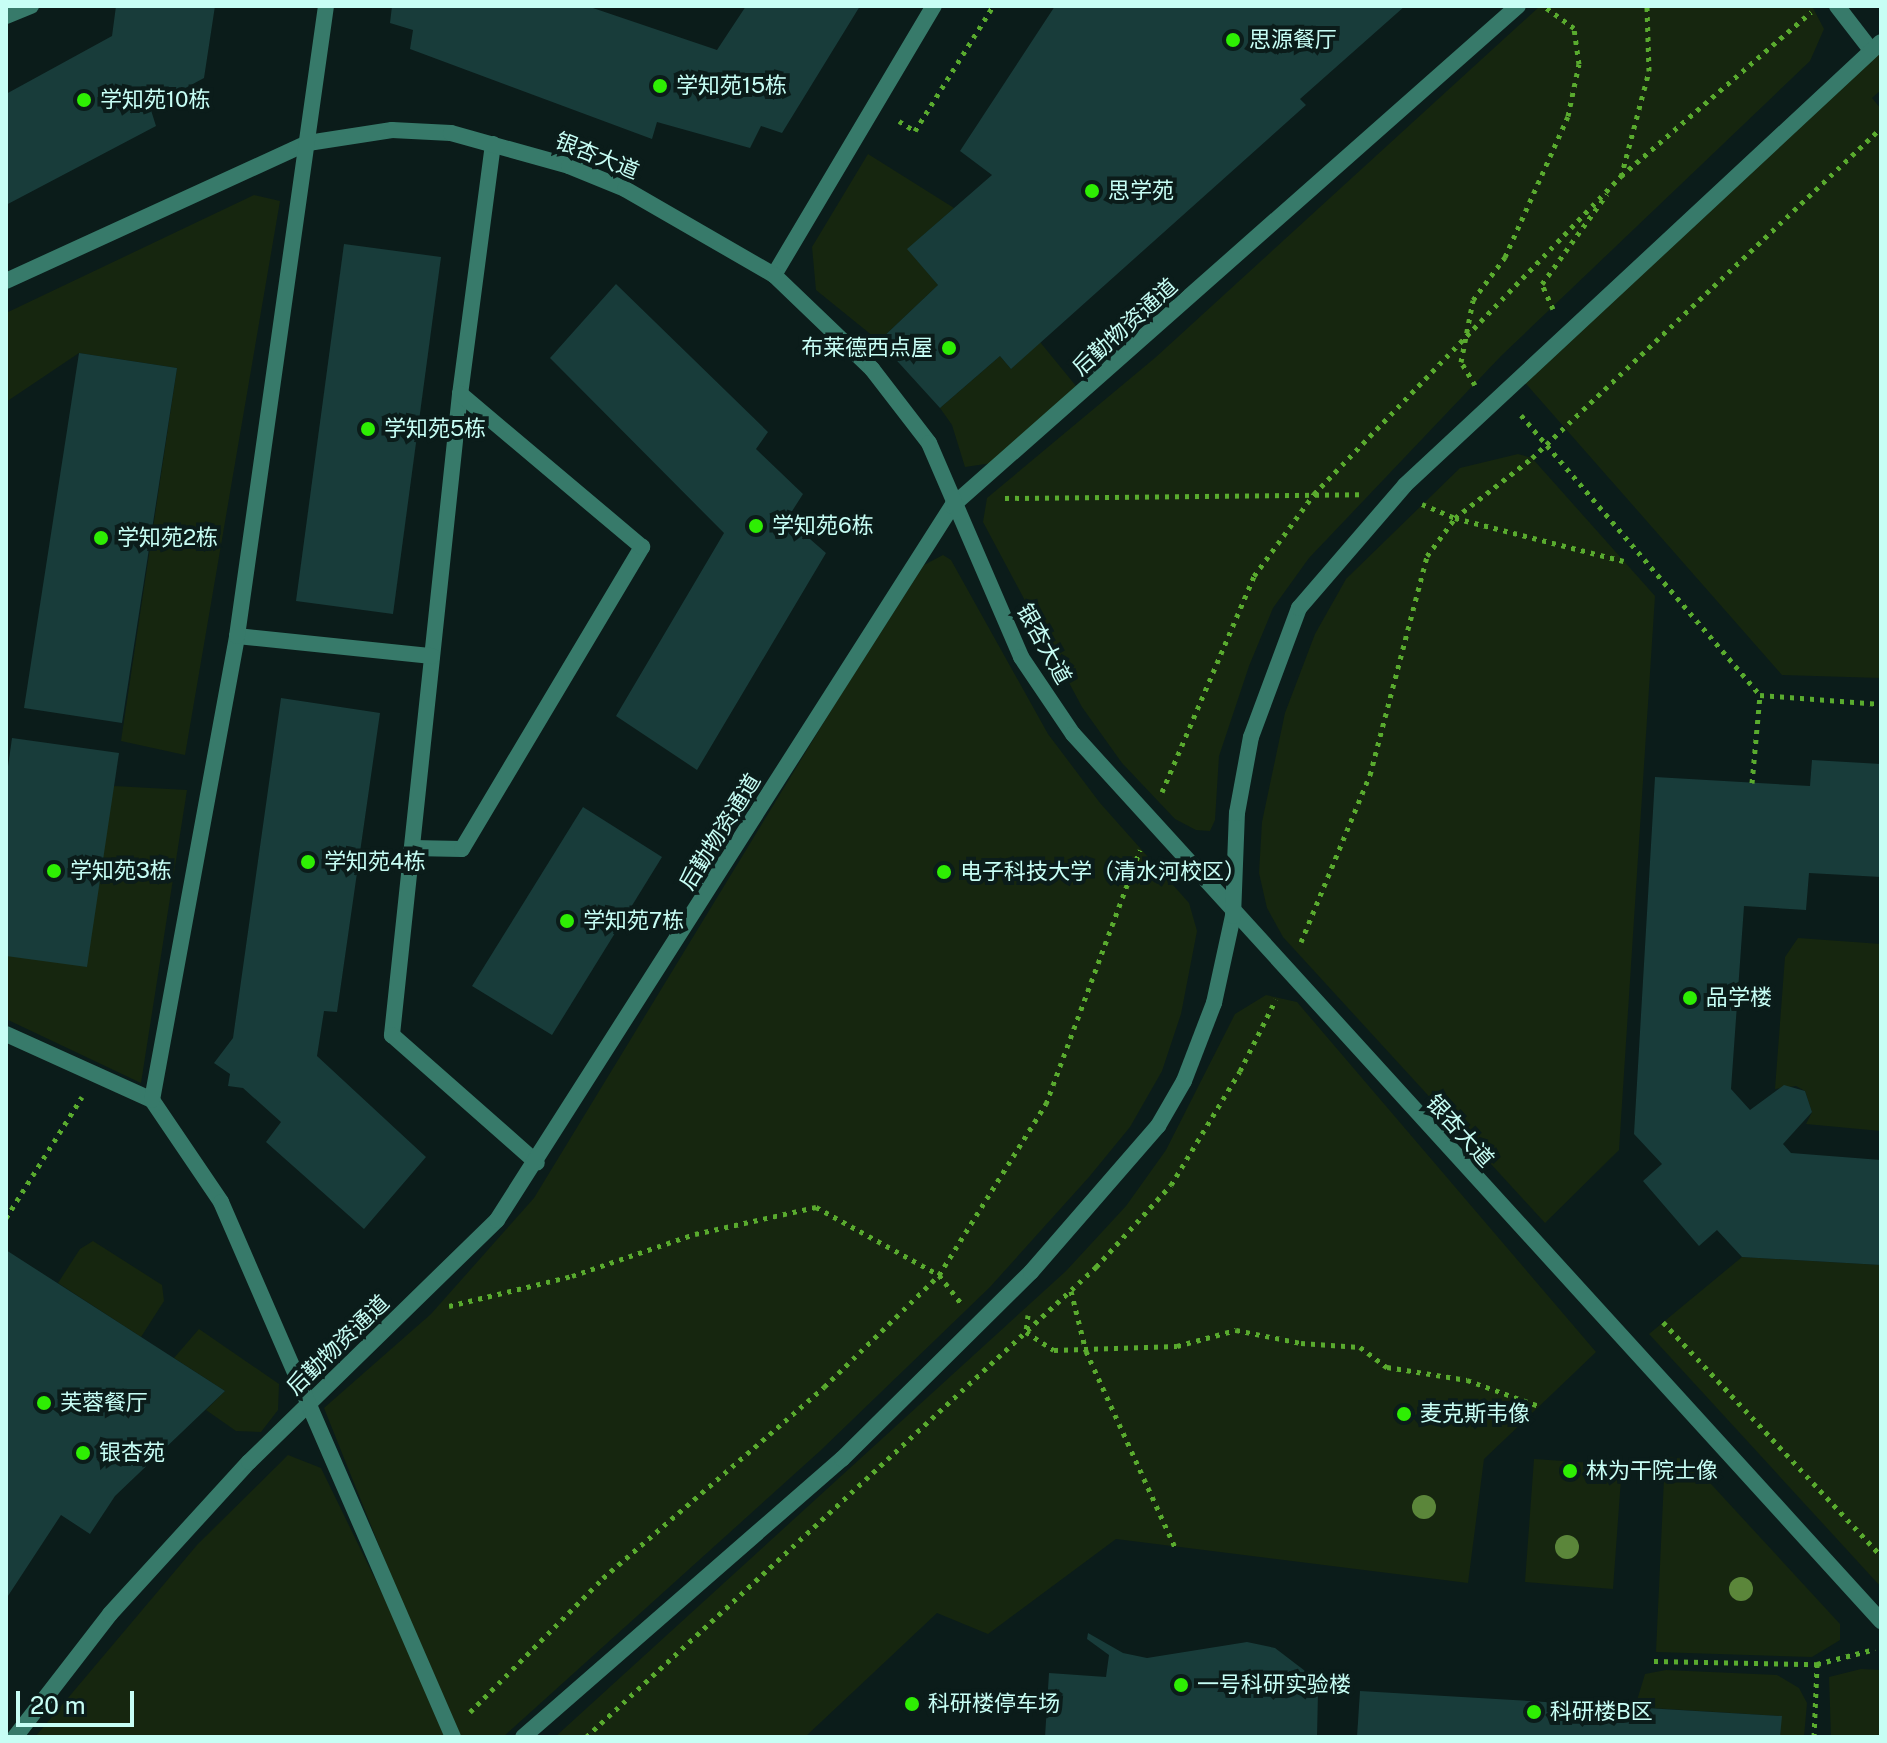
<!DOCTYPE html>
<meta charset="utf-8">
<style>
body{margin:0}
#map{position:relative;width:1887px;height:1743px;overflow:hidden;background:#0b1c1a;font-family:"Public Sans","Noto Sans SC",sans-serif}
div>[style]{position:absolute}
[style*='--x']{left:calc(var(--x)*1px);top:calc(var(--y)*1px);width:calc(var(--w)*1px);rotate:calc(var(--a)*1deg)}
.green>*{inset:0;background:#16260f}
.building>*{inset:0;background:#183c3a}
.path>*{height:5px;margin-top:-2.5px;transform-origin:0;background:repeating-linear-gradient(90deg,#59ab2e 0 4px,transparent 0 10px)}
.lane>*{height:16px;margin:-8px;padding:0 8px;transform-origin:8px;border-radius:8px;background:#377a6a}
.street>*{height:16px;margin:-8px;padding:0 8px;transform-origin:8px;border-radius:8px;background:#377a6a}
.trees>*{width:24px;height:24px;margin:-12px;border-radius:50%;background:#5b863a}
.dots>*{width:22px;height:22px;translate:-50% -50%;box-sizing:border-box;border:4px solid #0b1c1a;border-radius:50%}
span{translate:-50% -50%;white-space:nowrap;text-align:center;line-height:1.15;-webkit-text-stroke:8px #0b1c1a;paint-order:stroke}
.poi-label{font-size:22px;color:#c7fef5}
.left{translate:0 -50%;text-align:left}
.right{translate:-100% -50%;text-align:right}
.street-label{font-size:22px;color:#c7fef5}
.frame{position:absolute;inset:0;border:8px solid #c7fef5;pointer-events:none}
.scale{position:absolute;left:16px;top:1691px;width:118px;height:36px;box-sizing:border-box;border:4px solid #c7fef5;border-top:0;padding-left:10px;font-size:24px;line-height:28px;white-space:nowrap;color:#c7fef5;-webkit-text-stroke:6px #0b1c1a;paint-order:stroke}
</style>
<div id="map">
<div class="green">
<div style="clip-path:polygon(1540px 6px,1812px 6px,1824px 29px,1810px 61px,1501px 356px,1309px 558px,1273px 608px,1249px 666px,1219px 756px,1215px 820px,1210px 831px,1196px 830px,1175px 819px,1122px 763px,1082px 707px,983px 522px,987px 498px,1156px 357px)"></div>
<div style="clip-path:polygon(1881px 42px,1881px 90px,1872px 98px,1881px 109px,1881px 678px,1782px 675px,1521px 378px)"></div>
<div style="clip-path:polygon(868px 154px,954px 208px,908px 249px,938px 285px,879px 341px,816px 290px,812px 247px)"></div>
<div style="clip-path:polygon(254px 195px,280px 201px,185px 755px,121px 741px,177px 368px,79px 353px,6px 402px,6px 313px)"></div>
<div style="clip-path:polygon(1040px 342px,1076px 386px,992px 463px,965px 467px,952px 425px,940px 408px,1000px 356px,1011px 369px)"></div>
<div style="clip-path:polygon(1518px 454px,1532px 458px,1655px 596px,1619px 1150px,1545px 1223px,1283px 937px,1267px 908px,1259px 873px,1262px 822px,1285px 713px,1315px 634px,1346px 579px,1460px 468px)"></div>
<div style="clip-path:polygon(943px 555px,951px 560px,1048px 734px,1100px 803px,1189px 903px,1197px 931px,1181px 1014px,1162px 1071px,1130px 1127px,1089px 1177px,990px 1287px,820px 1451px,503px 1737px,463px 1737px,454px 1733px,324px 1408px,431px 1314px,534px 1198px,838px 699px,924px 565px)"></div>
<div style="clip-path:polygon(114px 786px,187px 790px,141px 1083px,6px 1019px,6px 948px)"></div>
<div style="clip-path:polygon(1798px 938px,1881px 944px,1881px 1131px,1806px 1124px,1812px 1112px,1805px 1091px,1796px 1086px,1775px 1089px,1785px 957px)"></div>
<div style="clip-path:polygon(1266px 995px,1297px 1002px,1596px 1352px,1484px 1459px,1468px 1583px,1116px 1539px,988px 1634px,937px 1613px,805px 1737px,555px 1737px,1066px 1271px,1126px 1206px,1166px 1150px,1235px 1014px)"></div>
<div style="clip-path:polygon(93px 1241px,162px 1285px,164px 1301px,141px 1337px,58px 1283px,80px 1249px)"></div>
<div style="clip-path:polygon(1742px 1257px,1881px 1265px,1881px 1587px,1649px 1334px)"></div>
<div style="clip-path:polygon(199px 1329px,279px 1384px,278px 1410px,261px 1432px,236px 1431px,206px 1410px,225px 1391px,174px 1358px)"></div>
<div style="clip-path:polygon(288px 1455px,321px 1468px,452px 1737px,35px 1737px,197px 1545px)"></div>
<div style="clip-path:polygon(1665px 1457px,1688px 1459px,1840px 1624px,1840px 1640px,1812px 1657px,1656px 1652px)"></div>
<div style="clip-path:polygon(1534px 1459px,1622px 1465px,1613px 1589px,1525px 1582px)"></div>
<div style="clip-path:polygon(1861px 1669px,1881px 1670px,1881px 1737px,1831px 1737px,1829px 1677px)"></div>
<div style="clip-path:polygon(1666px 1670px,1777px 1675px,1799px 1688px,1807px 1703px,1804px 1737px,1780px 1737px,1781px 1716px,1635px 1707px,1645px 1674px)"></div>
</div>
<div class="building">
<div style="clip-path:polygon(116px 6px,215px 6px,204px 78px,150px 107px,156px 126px,6px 205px,6px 94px,112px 36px)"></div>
<div style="clip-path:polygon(392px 6px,587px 6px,717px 50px,746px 6px,860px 6px,782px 133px,761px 126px,750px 148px,657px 122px,652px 139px,410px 49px,413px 30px,390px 23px)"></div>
<div style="clip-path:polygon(1055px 6px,1405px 6px,1300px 99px,1306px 105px,1011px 369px,1000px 356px,940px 408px,879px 341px,938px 285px,907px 249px,992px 175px,960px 151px)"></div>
<div style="clip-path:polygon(344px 244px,441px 257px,393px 614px,296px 601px)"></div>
<div style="clip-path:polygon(616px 284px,768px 432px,756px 449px,803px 494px,787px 519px,826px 553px,697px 770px,616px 716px,724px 533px,550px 358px)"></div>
<div style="clip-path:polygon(79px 353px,177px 368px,122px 723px,24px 708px)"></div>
<div style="clip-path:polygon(281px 698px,380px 713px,337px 1012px,324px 1011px,317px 1056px,426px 1157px,364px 1229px,266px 1142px,281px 1122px,243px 1088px,228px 1086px,230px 1074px,214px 1063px,233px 1038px)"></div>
<div style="clip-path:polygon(12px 738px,119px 753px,87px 967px,6px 956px,6px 781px)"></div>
<div style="clip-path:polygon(1812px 760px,1881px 764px,1881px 877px,1809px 873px,1806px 910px,1744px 906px,1731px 1089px,1750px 1110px,1784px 1085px,1805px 1091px,1812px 1112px,1783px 1144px,1791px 1153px,1881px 1160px,1881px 1265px,1742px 1257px,1717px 1230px,1699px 1246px,1643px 1181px,1662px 1164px,1634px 1134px,1655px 777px,1810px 786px)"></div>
<div style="clip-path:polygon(583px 807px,662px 857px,552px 1035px,472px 986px)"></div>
<div style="clip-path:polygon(6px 1250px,225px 1391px,115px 1496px,90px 1534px,61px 1515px,6px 1599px)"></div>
<div style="clip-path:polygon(1088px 1633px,1123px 1653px,1147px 1658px,1247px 1642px,1275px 1648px,1309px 1674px,1318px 1692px,1317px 1737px,1045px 1737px,1049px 1673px,1106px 1677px,1109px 1655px,1087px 1639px)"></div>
<div style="clip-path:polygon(1360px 1691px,1782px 1716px,1780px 1737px,1357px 1737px)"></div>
</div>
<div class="path">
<div style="--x:899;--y:121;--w:19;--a:32"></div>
<div style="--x:915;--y:131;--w:147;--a:-58"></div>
<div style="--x:1621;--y:177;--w:110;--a:-75.2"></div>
<div style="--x:1649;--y:71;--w:65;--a:-91.8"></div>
<div style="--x:1553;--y:309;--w:27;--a:-114"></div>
<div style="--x:1542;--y:284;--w:111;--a:-54.2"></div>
<div style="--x:1475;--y:385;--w:27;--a:-121"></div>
<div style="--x:1461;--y:362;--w:63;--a:-79"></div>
<div style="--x:1473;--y:300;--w:54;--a:-53.3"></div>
<div style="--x:1505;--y:257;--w:154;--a:-65.9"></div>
<div style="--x:1568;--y:116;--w:53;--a:-78.1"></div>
<div style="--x:1579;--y:64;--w:36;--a:-98"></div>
<div style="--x:1574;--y:28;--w:37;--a:-144"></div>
<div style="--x:1521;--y:415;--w:368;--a:49.5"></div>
<div style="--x:1760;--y:695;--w:121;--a:4.3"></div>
<div style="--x:1005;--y:498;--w:357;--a:-0.6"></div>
<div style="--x:1422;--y:504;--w:36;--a:23"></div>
<div style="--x:1455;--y:518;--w:174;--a:14.3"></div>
<div style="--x:1752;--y:783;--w:88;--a:-84.8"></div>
<div style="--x:1162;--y:792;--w:235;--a:-66.9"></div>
<div style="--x:1254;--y:576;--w:102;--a:-53.8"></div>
<div style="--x:1314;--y:494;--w:442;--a:-46"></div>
<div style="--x:1621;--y:176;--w:251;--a:-40.8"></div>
<div style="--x:1301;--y:942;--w:181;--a:-67.6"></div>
<div style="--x:1370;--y:775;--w:226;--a:-75.4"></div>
<div style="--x:1427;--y:556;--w:47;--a:-53.6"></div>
<div style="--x:1455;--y:518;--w:98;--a:-37.9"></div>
<div style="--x:1532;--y:458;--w:480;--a:-43.4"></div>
<div style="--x:6;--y:1218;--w:143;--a:-57.9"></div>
<div style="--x:1071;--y:1291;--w:62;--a:76"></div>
<div style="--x:1086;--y:1351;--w:215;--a:65.6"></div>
<div style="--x:449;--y:1306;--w:127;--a:-13.7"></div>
<div style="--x:572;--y:1276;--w:130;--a:-18.9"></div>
<div style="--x:695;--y:1234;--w:124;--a:-12.6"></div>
<div style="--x:816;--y:1207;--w:141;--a:28.9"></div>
<div style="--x:939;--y:1275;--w:36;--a:52"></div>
<div style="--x:1028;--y:1315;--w:17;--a:97"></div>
<div style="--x:1026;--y:1332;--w:33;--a:33"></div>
<div style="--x:1054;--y:1350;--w:123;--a:-1.9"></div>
<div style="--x:1177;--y:1346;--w:61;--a:-15.2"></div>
<div style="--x:1236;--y:1330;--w:66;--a:11.3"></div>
<div style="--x:1301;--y:1343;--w:59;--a:3.9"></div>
<div style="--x:1360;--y:1347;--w:34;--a:37"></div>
<div style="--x:1387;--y:1367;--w:81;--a:9.2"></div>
<div style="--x:1467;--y:1380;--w:77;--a:19.9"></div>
<div style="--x:1663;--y:1322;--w:320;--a:47"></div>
<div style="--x:1654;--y:1661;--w:163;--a:1.1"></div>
<div style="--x:1817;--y:1664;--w:60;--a:-14.5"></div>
<div style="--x:470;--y:1712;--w:189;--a:-45.2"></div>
<div style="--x:603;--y:1578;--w:292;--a:-40.8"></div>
<div style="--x:824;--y:1387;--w:161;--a:-44.2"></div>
<div style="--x:939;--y:1275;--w:202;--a:-58"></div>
<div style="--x:1046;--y:1104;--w:271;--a:-69.7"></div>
<div style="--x:586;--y:1737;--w:694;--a:-42.66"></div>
<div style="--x:1096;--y:1267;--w:111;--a:-47.6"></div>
<div style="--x:1171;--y:1185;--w:133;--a:-58.8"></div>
<div style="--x:1240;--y:1071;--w:80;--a:-63.4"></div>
<div style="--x:1814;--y:1737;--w:73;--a:-87.6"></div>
</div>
<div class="lane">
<div style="--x:6;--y:16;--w:27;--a:-22"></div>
<div style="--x:493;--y:144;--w:252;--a:97.5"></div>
<div style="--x:460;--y:394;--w:645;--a:96.06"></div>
<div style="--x:392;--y:1035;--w:193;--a:41.4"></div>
<div style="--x:237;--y:636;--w:196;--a:5.9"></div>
<div style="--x:412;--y:848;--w:50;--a:1.1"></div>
<div style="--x:462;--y:849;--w:352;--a:-59.2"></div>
<div style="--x:642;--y:547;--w:238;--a:-139.9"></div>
<div style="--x:15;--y:1737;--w:155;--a:-52.3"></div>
<div style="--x:110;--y:1614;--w:206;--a:-47.6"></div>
<div style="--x:249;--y:1462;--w:347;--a:-44.3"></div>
<div style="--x:497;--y:1220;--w:847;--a:-57.49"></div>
<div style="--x:952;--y:506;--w:755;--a:-41.46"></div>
</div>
<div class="street">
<div style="--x:1837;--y:6;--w:56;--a:52.3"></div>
<div style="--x:774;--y:275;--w:313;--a:-59.3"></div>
<div style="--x:6;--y:281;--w:332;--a:-24.6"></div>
<div style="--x:308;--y:143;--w:85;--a:-8.8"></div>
<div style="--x:392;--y:130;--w:59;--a:2.9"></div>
<div style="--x:451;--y:133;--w:123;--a:15.6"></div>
<div style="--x:569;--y:166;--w:61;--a:22.3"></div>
<div style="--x:625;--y:189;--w:172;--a:30"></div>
<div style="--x:774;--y:275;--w:136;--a:43.8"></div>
<div style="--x:872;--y:369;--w:93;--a:52.4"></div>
<div style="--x:929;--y:443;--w:233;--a:66.7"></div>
<div style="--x:1021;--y:657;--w:93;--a:56"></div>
<div style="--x:1073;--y:734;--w:1200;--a:47.67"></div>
<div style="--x:6;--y:1034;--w:160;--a:24.3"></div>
<div style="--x:152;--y:1100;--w:123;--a:55.9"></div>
<div style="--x:221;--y:1202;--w:583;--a:66.56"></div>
<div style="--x:152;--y:1100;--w:472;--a:-79.6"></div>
<div style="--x:237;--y:636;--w:636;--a:-81.96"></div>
<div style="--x:523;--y:1737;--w:423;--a:-41.1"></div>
<div style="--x:842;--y:1459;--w:266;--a:-44.7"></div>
<div style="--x:1031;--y:1272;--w:194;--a:-49"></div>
<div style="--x:1158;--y:1126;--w:52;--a:-60"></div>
<div style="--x:1184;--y:1081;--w:84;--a:-69"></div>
<div style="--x:1214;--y:1003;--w:89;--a:-77.7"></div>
<div style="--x:1233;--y:916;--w:103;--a:-87.8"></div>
<div style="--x:1237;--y:813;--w:77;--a:-79.6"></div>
<div style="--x:1251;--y:737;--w:138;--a:-69.6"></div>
<div style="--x:1299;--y:608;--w:162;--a:-49.2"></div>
<div style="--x:1405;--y:485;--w:650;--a:-42.94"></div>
</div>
<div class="trees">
<div style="left:1424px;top:1507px"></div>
<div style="left:1567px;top:1547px"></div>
<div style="left:1741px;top:1589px"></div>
</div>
<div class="dots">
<div style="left:1233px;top:40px;background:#2eee03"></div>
<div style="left:660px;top:86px;background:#2eee03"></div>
<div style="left:84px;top:100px;background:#2eee03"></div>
<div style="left:1092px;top:191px;background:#2eee03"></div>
<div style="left:949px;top:348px;background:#2eee03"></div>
<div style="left:368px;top:429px;background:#2eee03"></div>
<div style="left:756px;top:526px;background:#2eee03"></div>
<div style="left:101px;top:538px;background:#2eee03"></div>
<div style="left:308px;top:862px;background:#2eee03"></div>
<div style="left:54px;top:871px;background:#2eee03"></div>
<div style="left:944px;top:872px;background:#2eee03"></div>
<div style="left:567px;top:921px;background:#2eee03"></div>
<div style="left:1690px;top:998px;background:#2eee03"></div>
<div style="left:44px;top:1403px;background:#2eee03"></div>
<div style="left:1404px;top:1414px;background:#2eee03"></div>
<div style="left:83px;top:1453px;background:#2eee03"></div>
<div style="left:1570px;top:1471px;background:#2eee03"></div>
<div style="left:1181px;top:1685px;background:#2eee03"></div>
<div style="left:912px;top:1704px;background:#2eee03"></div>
<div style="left:1534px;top:1712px;background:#2eee03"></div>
</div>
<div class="poi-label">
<span class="left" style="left:1249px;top:40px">思源餐厅</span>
<span class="left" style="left:676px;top:86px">学知苑15栋</span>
<span class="left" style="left:100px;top:100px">学知苑10栋</span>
<span class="left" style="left:1108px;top:191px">思学苑</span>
<span class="right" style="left:933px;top:348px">布莱德西点屋</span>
<span class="left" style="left:384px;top:429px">学知苑5栋</span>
<span class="left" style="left:772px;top:526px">学知苑6栋</span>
<span class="left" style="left:117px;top:538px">学知苑2栋</span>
<span class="left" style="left:324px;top:862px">学知苑4栋</span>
<span class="left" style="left:70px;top:871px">学知苑3栋</span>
<span class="left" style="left:960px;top:872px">电子科技大学（清水河校区）</span>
<span class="left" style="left:583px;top:921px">学知苑7栋</span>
<span class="left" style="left:1706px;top:998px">品学楼</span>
<span class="left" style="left:60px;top:1403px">芙蓉餐厅</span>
<span class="left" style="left:1420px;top:1414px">麦克斯韦像</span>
<span class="left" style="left:99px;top:1453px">银杏苑</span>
<span class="left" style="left:1586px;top:1471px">林为干院士像</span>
<span class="left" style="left:1197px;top:1685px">一号科研实验楼</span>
<span class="left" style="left:928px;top:1704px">科研楼停车场</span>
<span class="left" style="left:1550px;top:1712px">科研楼B区</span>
</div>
<div class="street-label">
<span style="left:597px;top:156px;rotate:22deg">银杏大道</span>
<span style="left:1125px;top:327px;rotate:-42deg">后勤物资通道</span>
<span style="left:1044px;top:644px;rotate:61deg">银杏大道</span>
<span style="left:720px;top:832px;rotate:-58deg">后勤物资通道</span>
<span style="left:1460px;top:1131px;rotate:48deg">银杏大道</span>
<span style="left:338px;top:1345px;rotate:-44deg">后勤物资通道</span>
</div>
<div class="frame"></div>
<div class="scale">20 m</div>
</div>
